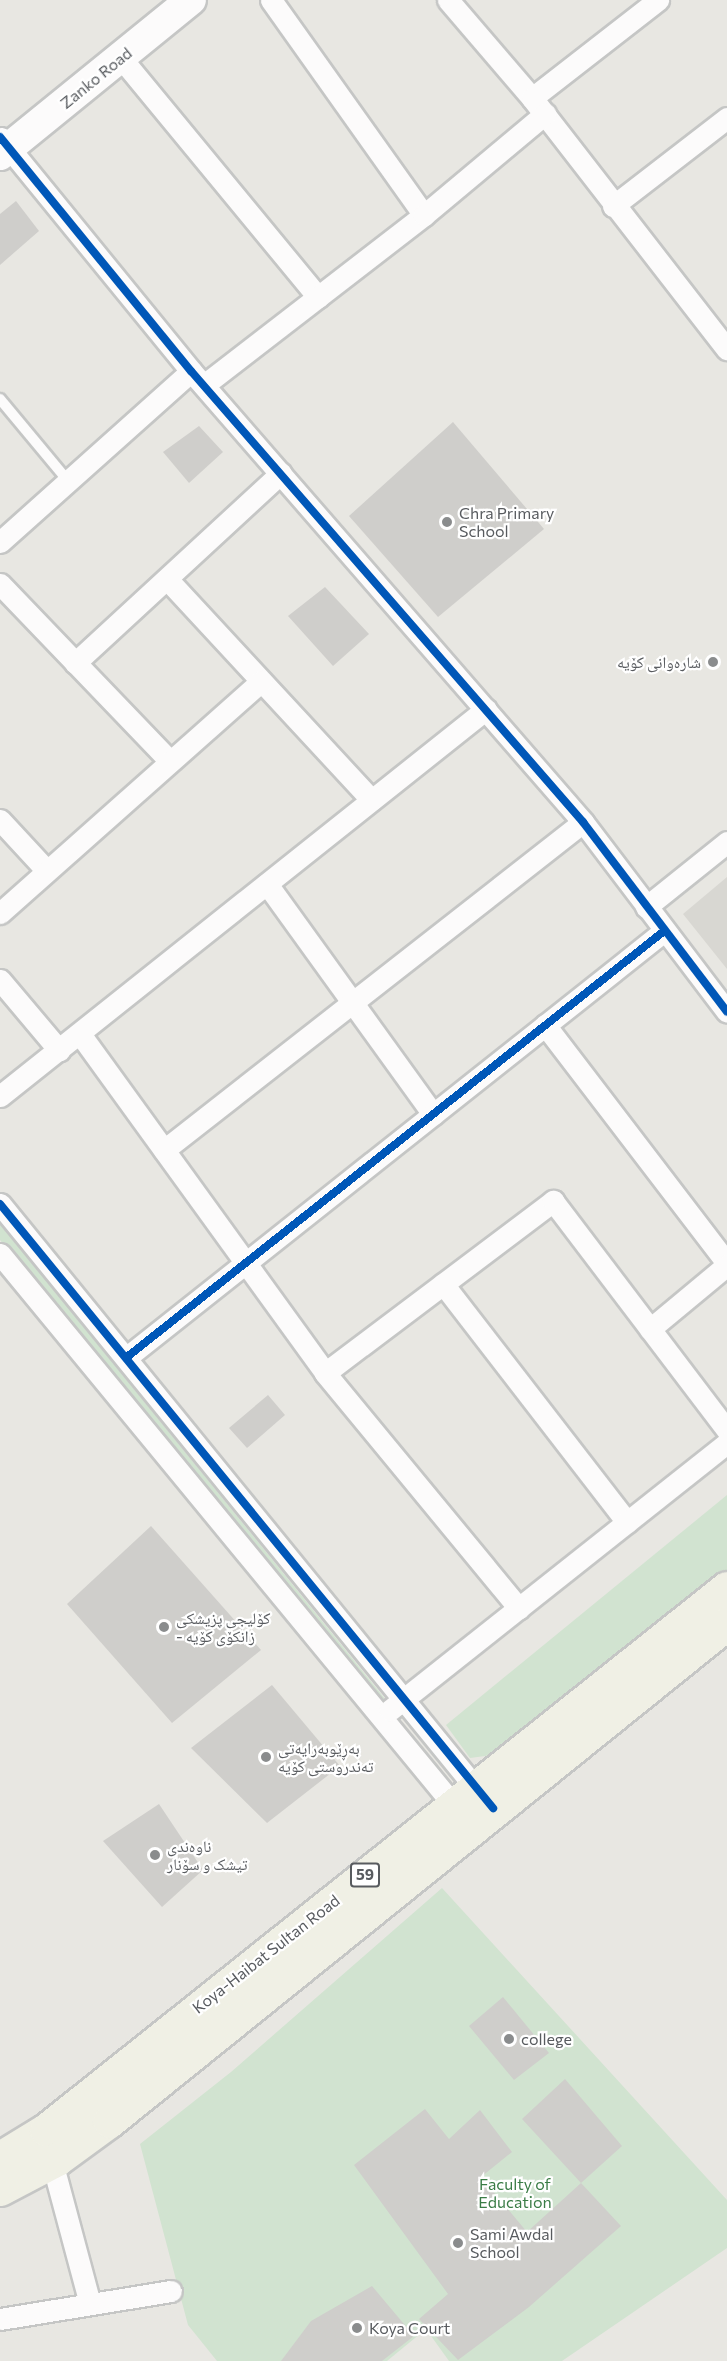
<!DOCTYPE html>
<meta charset="utf-8">
<style>
body{margin:0}
#map{position:relative;width:727px;height:2361px;overflow:hidden;background:#e8e7e2;font-family:Commissioner,"Noto Naskh Arabic",sans-serif}
div>[style]{position:absolute}
[style*='--x']{left:calc(var(--x)*1px);top:calc(var(--y)*1px);width:calc(var(--w)*1px);rotate:calc(var(--a)*1deg)}
.industrial>*{inset:0;background:#d8d7d2}
.green>*{inset:0;background:#d1e3d0}
.building>*{inset:0;background:#cfcecb}
.roads{filter:drop-shadow(2px 0 #c5c6c5) drop-shadow(-2px 0 #c5c6c5) drop-shadow(0 2px #c5c6c5) drop-shadow(0 -2px #c5c6c5)}
.lane>*{height:10px;margin:-5px;padding:0 5px;transform-origin:5px;border-radius:5px;background:#fcfbfb}
.street>*{height:21px;margin:-10.5px;padding:0 10.5px;transform-origin:10.5px;border-radius:10.5px;background:#fcfbfb}
.secondary>*{height:30px;margin:-15px;padding:0 15px;transform-origin:15px;border-radius:15px;background:#fcfbfb}
.primary>*{height:33px;margin:-16.5px;padding:0 16.5px;transform-origin:16.5px;border-radius:16.5px;background:#f0f0e5}
.cycleway>*{height:8px;margin:-4px;padding:0 4px;transform-origin:4px;border-radius:4px;background:#0057b8}
.dots>*{width:16px;height:16px;translate:-50% -50%;box-sizing:border-box;border:3px solid #fff;border-radius:50%}
span{translate:-50% -50%;white-space:nowrap;text-align:center;line-height:1.15;-webkit-text-stroke:4.5px #fff;paint-order:stroke}
.shield-label span{padding:2px 4px;background:#fff;border:2px solid;border-radius:4px;-webkit-text-stroke-width:0}
.shield-label{font-size:15px;color:#585b5f;font-weight:700}
.street-label{font-size:16px;color:#585b5f}
.poi-label{font-size:16px;color:#585b5f}
.left{translate:0 -50%;text-align:left}
.right{translate:-100% -50%;text-align:right}
.park-label{font-size:16px;color:#3a7c46}
</style>
<div id="map">
<div class="industrial">
<div style="clip-path:polygon(727px 877px,727px 969px,683px 914px)"></div>
</div>
<div class="green">
<div style="clip-path:polygon(0 1221px,96px 1342px,390px 1705px,381px 1712px,0 1240px)"></div>
<div style="clip-path:polygon(727px 1495px,727px 1572px,500px 1754px,470px 1758px,446px 1725px)"></div>
<div style="clip-path:polygon(442px 1888px,727px 2200px,727px 2248px,562px 2361px,449px 2361px,426px 2329px,387px 2361px,217px 2361px,188px 2325px,140px 2144px,231px 2072px)"></div>
</div>
<div class="building">
<div style="clip-path:polygon(16px 201px,39px 231px,0 265px,0 214px)"></div>
<div style="clip-path:polygon(453px 422px,544px 529px,438px 617px,349px 516px)"></div>
<div style="clip-path:polygon(199px 426px,223px 452px,189px 483px,163px 452px)"></div>
<div style="clip-path:polygon(325px 587px,369px 634px,333px 666px,288px 616px)"></div>
<div style="clip-path:polygon(268px 1395px,285px 1415px,247px 1448px,229px 1428px)"></div>
<div style="clip-path:polygon(151px 1526px,261px 1650px,172px 1723px,67px 1604px)"></div>
<div style="clip-path:polygon(272px 1685px,340px 1766px,267px 1823px,191px 1748px)"></div>
<div style="clip-path:polygon(159px 1804px,203px 1870px,162px 1907px,103px 1841px)"></div>
<div style="clip-path:polygon(503px 1997px,549px 2053px,514px 2080px,469px 2026px)"></div>
<div style="clip-path:polygon(565px 2079px,622px 2146px,581px 2183px,522px 2119px)"></div>
<div style="clip-path:polygon(425px 2109px,449px 2139px,480px 2110px,512px 2152px,481px 2177px,527px 2232px,581px 2183px,621px 2226px,529px 2307px,458px 2360px,419px 2319px,448px 2294px,354px 2165px)"></div>
<div style="clip-path:polygon(372px 2286px,414px 2336px,382px 2361px,281px 2361px,311px 2321px)"></div>
</div>
<div class="roads">
<div class="lane">
<div style="--x:0;--y:399;--w:107;--a:50.3"></div>
</div>
<div class="street">
<div style="--x:271;--y:0;--w:264;--a:54.6"></div>
<div style="--x:448;--y:0;--w:129;--a:49.4"></div>
<div style="--x:532;--y:98;--w:318;--a:52.2"></div>
<div style="--x:121;--y:58;--w:310;--a:50.5"></div>
<div style="--x:532;--y:98;--w:160;--a:-37.9"></div>
<div style="--x:1;--y:138;--w:301;--a:50.8"></div>
<div style="--x:191;--y:371;--w:598;--a:49"></div>
<div style="--x:583;--y:822;--w:238;--a:52.8"></div>
<div style="--x:613;--y:206;--w:144;--a:-37.7"></div>
<div style="--x:204;--y:385;--w:278;--a:-37.7"></div>
<div style="--x:424;--y:215;--w:158;--a:-39.9"></div>
<div style="--x:0;--y:542;--w:256;--a:-41.8"></div>
<div style="--x:167;--y:579;--w:301;--a:47.2"></div>
<div style="--x:0;--y:584;--w:245;--a:46.2"></div>
<div style="--x:75;--y:663;--w:280;--a:-42.7"></div>
<div style="--x:0;--y:820;--w:69;--a:47.3"></div>
<div style="--x:267;--y:884;--w:284;--a:54.2"></div>
<div style="--x:646;--y:907;--w:104;--a:-38.7"></div>
<div style="--x:0;--y:913;--w:349;--a:-41.6"></div>
<div style="--x:0;--y:980;--w:92;--a:49.9"></div>
<div style="--x:545;--y:1025;--w:300;--a:52.6"></div>
<div style="--x:80;--y:1034;--w:418;--a:54.1"></div>
<div style="--x:325;--y:1373;--w:305;--a:50.5"></div>
<div style="--x:0;--y:1096;--w:621;--a:-38.53"></div>
<div style="--x:164;--y:1150;--w:532;--a:-38.05"></div>
<div style="--x:0;--y:1204;--w:765;--a:50.84"></div>
<div style="--x:0;--y:1254;--w:725;--a:50.54"></div>
<div style="--x:443;--y:1284;--w:301;--a:52.3"></div>
<div style="--x:650;--y:1329;--w:100;--a:-39.7"></div>
<div style="--x:127;--y:1357;--w:685;--a:-38.42"></div>
<div style="--x:325;--y:1373;--w:286;--a:-37"></div>
<div style="--x:553;--y:1201;--w:288;--a:52.8"></div>
<div style="--x:390;--y:1710;--w:430;--a:-38.4"></div>
<div style="--x:52;--y:2162;--w:147;--a:75"></div>
<div style="--x:0;--y:2319;--w:173;--a:-9.3"></div>
</div>
<div class="secondary">
<div style="--x:0;--y:155;--w:246;--a:-39.1"></div>
</div>
<div class="primary">
<div style="--x:0;--y:2158;--w:54;--a:-31.3"></div>
<div style="--x:46;--y:2130;--w:870;--a:-38.52"></div>
<div style="--x:0;--y:2189;--w:64;--a:-27.8"></div>
<div style="--x:57;--y:2159;--w:64;--a:-36.2"></div>
<div style="--x:109;--y:2121;--w:794;--a:-38.86"></div>
</div>
</div>
<div class="cycleway">
<div style="--x:0;--y:137;--w:302;--a:50.8"></div>
<div style="--x:191;--y:371;--w:598;--a:49"></div>
<div style="--x:583;--y:822;--w:238;--a:52.8"></div>
<div style="--x:0;--y:1204;--w:780;--a:50.78"></div>
<div style="--x:127;--y:1357;--w:685;--a:-38.42"></div>
</div>
<div class="dots">
<div style="left:447px;top:522px;background:#8a8c8d"></div>
<div style="left:713px;top:662px;background:#8a8c8d"></div>
<div style="left:164px;top:1627px;background:#8a8c8d"></div>
<div style="left:266px;top:1757px;background:#8a8c8d"></div>
<div style="left:155px;top:1855px;background:#8a8c8d"></div>
<div style="left:509px;top:2039px;background:#8a8c8d"></div>
<div style="left:458px;top:2243px;background:#8a8c8d"></div>
<div style="left:357px;top:2328px;background:#8a8c8d"></div>
</div>
<div class="shield-label">
<span style="left:365px;top:1875px">59</span>
</div>
<div class="street-label">
<span style="left:96px;top:78px;rotate:-39deg">Zanko Road</span>
<span style="left:266px;top:1954px;rotate:-38deg">Koya-Haibat Sultan Road</span>
</div>
<div class="poi-label">
<span class="left" style="left:459px;top:522px">Chra Primary<br>School</span>
<span class="right" style="left:701px;top:662px">شارەوانی کۆیە</span>
<span class="left" style="left:176px;top:1627px">کۆلیجی پزیشکی<br>- زانکۆی کۆیە</span>
<span class="left" style="left:278px;top:1757px">بەڕێوبەرایەتی<br>تەندروستی کۆیە</span>
<span class="left" style="left:167px;top:1855px">ناوەندی<br>تیشک و سۆنار</span>
<span class="left" style="left:521px;top:2039px">college</span>
<span class="left" style="left:470px;top:2243px">Sami Awdal<br>School</span>
<span class="left" style="left:369px;top:2328px">Koya Court</span>
</div>
<div class="park-label">
<span style="left:515px;top:2193px">Faculty of<br>Education</span>
</div>
</div>
